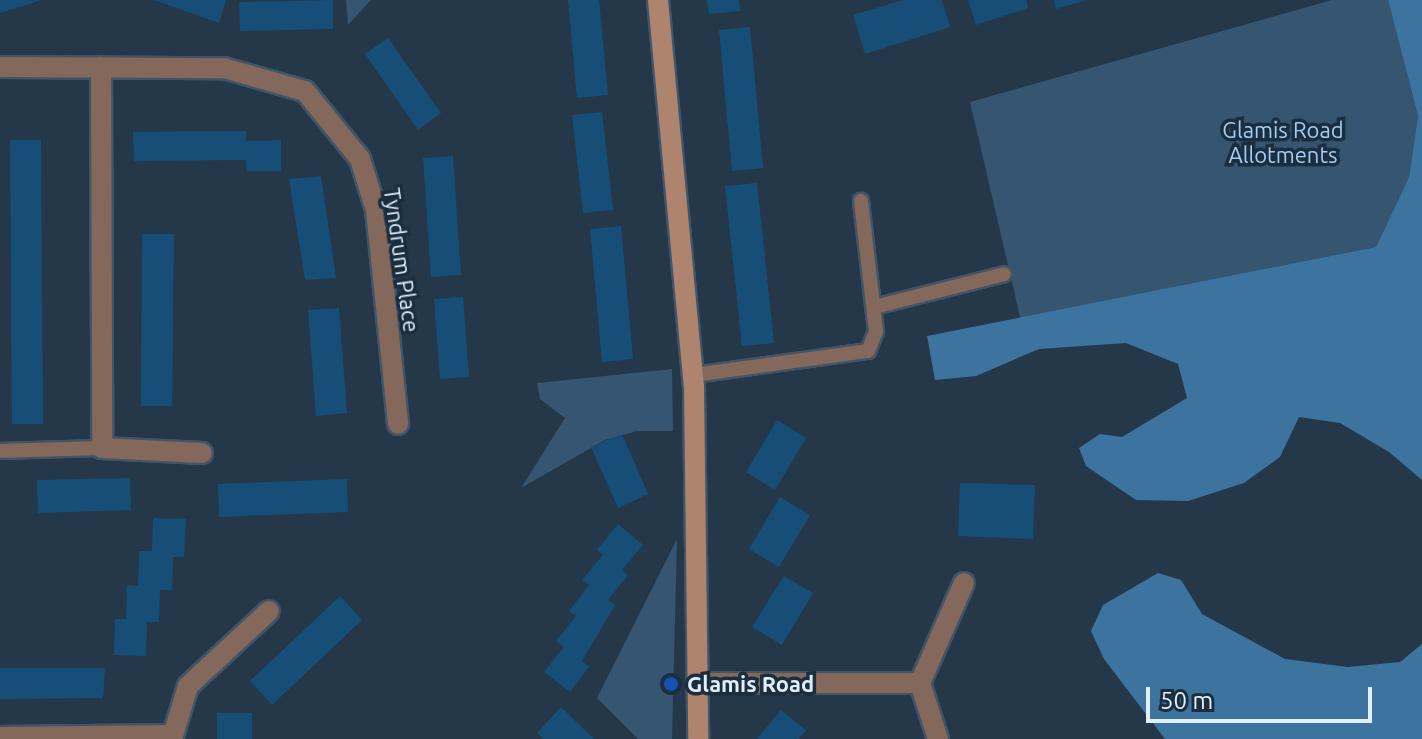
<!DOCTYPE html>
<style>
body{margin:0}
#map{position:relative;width:1422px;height:739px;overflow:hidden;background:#24384a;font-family:Ubuntu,sans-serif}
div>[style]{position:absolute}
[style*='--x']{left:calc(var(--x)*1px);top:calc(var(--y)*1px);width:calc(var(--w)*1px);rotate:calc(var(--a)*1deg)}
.green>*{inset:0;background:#355571}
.forest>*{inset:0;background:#3d739f}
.building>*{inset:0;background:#164e78}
.roads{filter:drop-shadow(2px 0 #425566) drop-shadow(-2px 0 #425566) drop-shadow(0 2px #425566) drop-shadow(0 -2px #425566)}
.lane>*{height:14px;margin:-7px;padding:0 7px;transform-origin:7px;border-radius:7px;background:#84685b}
.street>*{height:20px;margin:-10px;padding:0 10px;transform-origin:10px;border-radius:10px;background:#84685b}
.secondary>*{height:20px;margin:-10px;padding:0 10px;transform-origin:10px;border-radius:10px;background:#af846f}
.dots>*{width:22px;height:22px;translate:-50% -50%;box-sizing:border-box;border:4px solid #1a2e3f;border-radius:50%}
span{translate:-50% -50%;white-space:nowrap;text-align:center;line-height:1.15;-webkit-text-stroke:7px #1a2e3f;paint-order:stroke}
.park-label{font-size:22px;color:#a1cdf4}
.street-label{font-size:22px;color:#e2eefa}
.poi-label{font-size:22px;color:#e2eefa;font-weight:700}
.left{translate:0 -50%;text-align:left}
.scale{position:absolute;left:1146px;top:687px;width:226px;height:36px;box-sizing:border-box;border:4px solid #e2eefa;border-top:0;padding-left:10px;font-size:24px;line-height:28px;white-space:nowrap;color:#e2eefa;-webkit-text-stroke:6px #1a2e3f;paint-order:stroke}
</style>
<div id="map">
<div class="green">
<div style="clip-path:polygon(346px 0,371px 0,348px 25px)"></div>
<div style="clip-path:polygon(1332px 0,1388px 0,1418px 116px,1409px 177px,1376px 247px,1021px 321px,970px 102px)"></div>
<div style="clip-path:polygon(672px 369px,673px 431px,637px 431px,605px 440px,521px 488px,565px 418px,540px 399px,537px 383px)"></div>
<div style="clip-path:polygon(677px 539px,672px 739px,638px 739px,597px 698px)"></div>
</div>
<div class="forest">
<div style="clip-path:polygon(1388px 0,1422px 0,1422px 480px,1389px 452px,1340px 423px,1299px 417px,1280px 457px,1244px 483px,1188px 501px,1136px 500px,1086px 466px,1079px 448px,1100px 434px,1122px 437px,1187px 398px,1178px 364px,1126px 343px,1039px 349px,976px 376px,935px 380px,927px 336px,1376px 247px,1409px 177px,1418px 116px)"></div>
<div style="clip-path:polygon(1158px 573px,1181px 580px,1202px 614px,1285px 659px,1348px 667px,1400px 662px,1422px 644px,1422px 739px,1165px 739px,1104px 659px,1091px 631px,1103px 605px)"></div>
</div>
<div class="building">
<div style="clip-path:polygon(0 0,39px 0,39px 1px,0 13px)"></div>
<div style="clip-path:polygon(154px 0,226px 0,219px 23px)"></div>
<div style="clip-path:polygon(333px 0,333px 29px,240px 31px,239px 2px)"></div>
<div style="clip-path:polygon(568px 0,599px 0,608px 95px,577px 98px)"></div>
<div style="clip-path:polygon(707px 0,739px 0,740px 11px,709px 14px)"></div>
<div style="clip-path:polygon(903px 0,942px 0,950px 27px,865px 54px,853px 15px)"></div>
<div style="clip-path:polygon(968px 0,1026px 0,1028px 8px,976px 25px)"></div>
<div style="clip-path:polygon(1054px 0,1084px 0,1084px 1px,1056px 9px)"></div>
<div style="clip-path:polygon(750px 27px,763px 168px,732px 171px,719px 30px)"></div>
<div style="clip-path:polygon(388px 38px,441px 113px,418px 130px,365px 54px)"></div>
<div style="clip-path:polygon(602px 112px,613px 210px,583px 213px,572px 115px)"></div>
<div style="clip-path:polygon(246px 131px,246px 141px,281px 140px,281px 171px,247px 171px,246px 160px,134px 161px,133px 132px)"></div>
<div style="clip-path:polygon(10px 140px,41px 140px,43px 424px,12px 424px)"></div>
<div style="clip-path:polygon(453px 156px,461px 275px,431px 277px,423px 158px)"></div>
<div style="clip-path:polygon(321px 176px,336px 278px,305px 280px,289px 179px)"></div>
<div style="clip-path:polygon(757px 183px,774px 343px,742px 346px,725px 186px)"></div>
<div style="clip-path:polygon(621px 226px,633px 359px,602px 362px,590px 229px)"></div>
<div style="clip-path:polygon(142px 234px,174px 234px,172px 406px,141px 406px)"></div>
<div style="clip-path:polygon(463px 297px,469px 377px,440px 379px,434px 299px)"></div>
<div style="clip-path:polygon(339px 308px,347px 413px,316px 416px,308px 310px)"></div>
<div style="clip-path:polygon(777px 420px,806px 438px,775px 490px,746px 472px)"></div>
<div style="clip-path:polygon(622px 434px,648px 494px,618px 508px,591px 447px)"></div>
<div style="clip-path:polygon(130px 478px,131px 510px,38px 513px,37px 480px)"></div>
<div style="clip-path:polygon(347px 479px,348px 512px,219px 517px,218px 484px)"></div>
<div style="clip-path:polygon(960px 483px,1035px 485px,1033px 539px,958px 536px)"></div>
<div style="clip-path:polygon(780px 497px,810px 515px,779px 567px,749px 549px)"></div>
<div style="clip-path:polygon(153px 518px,186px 519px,184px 557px,173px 557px,172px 590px,160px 590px,159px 622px,147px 622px,146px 656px,114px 655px,115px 619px,126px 619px,127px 585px,138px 586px,139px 551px,152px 551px)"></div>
<div style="clip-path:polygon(618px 524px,643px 545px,622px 570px,628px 575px,608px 600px,615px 605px,582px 661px,589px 667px,570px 692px,544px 672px,564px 647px,556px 641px,576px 616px,569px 611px,589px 585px,582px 580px,603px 555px,597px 550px)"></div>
<div style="clip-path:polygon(784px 576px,813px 593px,782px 645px,752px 627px)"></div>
<div style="clip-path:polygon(340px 596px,362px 620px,272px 705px,250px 681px)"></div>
<div style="clip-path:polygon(0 668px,105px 668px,103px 698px,0 699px)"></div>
<div style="clip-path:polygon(561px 707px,594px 739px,543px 739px,537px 733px)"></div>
<div style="clip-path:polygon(781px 710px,806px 730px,799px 739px,757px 739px)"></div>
<div style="clip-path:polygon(217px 713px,252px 713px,252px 739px,217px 739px)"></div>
</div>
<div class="roads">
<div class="lane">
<div style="--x:874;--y:307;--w:134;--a:-14.2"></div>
<div style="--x:694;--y:375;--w:176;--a:-7.9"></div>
<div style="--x:868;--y:351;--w:22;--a:-68"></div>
<div style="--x:876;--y:331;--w:131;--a:-96.6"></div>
<div style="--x:0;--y:451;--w:102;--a:-1.7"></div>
</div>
<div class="street">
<div style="--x:0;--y:67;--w:224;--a:0.3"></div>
<div style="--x:224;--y:68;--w:84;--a:15.9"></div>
<div style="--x:305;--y:91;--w:87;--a:51"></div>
<div style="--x:360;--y:159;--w:53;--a:72.6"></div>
<div style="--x:376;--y:210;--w:215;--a:84.1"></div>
<div style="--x:101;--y:67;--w:381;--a:89.8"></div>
<div style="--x:102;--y:448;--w:100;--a:2.9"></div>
<div style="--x:700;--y:683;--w:220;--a:0"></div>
<div style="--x:0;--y:737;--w:172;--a:-0.7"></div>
<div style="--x:172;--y:739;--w:55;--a:-73.2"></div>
<div style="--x:188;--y:686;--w:110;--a:-42.8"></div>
<div style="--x:938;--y:739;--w:59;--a:-107.8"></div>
<div style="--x:920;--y:683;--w:109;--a:-66.3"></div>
</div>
<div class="secondary">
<div style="--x:658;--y:0;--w:389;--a:84.7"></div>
<div style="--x:694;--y:387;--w:352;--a:89.3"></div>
</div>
</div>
<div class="dots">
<div style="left:671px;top:684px;background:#1a4fb4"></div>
</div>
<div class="park-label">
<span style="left:1283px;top:142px">Glamis Road<br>Allotments</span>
</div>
<div class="street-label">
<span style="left:402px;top:260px;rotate:82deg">Tyndrum Place</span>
</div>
<div class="poi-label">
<span class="left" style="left:687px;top:684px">Glamis Road</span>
</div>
<div class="scale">50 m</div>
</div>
